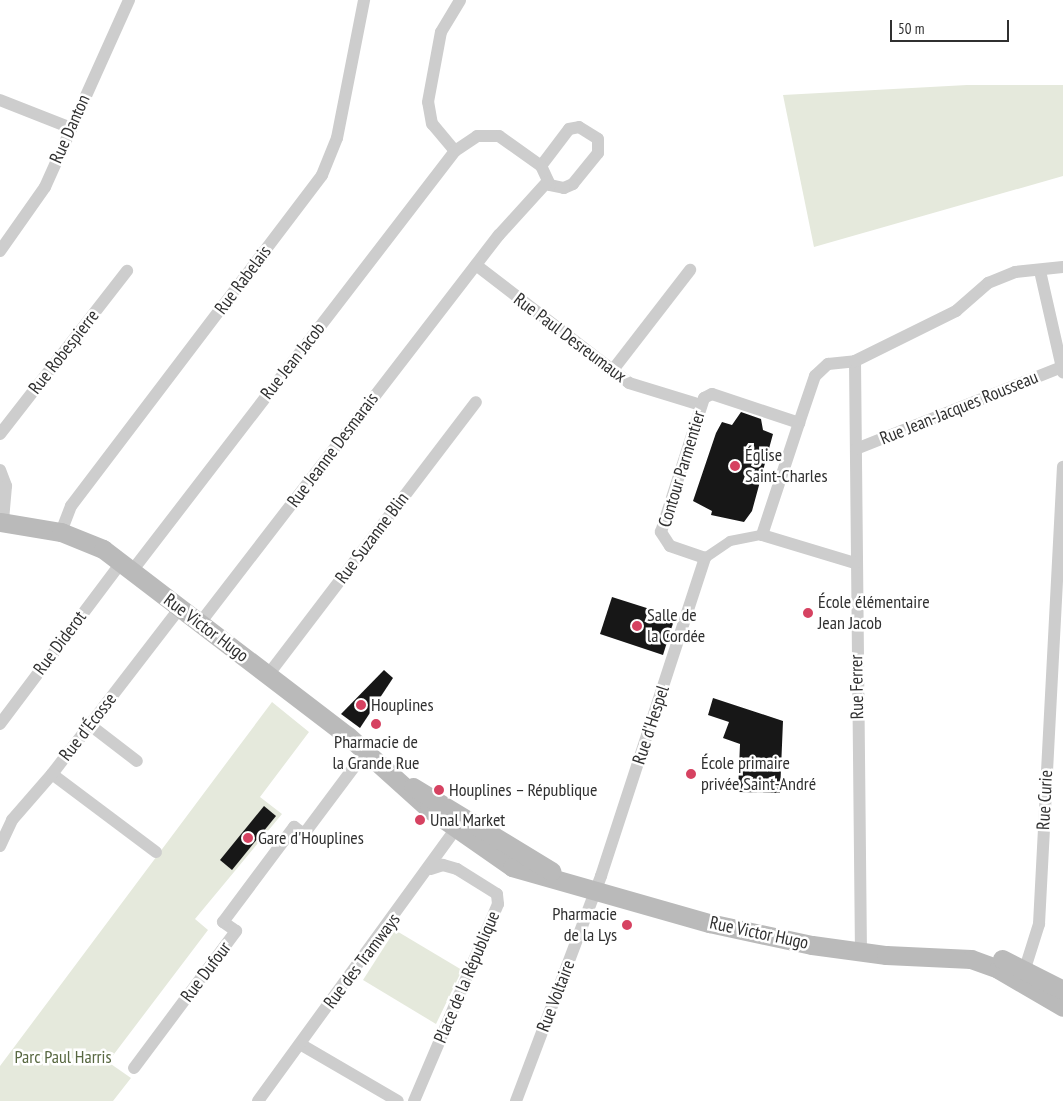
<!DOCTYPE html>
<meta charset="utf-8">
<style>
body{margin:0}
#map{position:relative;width:1063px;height:1101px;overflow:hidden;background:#fff;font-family:"PT Sans Narrow",sans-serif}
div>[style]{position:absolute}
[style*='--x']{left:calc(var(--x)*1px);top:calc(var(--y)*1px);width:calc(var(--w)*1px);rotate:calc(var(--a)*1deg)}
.green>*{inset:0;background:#e5e9dc}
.building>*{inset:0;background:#171717}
.pedestrian>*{height:10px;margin:-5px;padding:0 5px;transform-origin:5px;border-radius:5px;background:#cdcdcd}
.minor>*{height:12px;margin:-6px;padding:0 6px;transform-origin:6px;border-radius:6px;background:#cdcdcd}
.secondary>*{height:19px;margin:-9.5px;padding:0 9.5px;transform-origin:9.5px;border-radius:9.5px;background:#bababa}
.dots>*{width:14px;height:14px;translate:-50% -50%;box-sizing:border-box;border:2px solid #fff;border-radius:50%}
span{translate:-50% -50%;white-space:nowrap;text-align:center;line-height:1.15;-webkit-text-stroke:5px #fff;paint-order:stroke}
.street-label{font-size:18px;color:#303030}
.poi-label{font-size:18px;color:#303030}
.left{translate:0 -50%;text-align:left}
.right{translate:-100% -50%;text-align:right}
.park-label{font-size:18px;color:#586841}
.scale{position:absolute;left:890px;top:20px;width:119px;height:22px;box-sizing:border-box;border:2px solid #303030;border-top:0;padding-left:6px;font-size:15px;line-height:18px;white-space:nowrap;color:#303030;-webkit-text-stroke:4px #fff;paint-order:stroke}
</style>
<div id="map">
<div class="green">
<div style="clip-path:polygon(967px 85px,1063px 85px,1063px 176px,814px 247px,783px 95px)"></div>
<div style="clip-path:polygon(272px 702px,309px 732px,260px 797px,282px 814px,195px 919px,208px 930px,108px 1062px,131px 1078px,113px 1101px,0 1101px,0 1066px)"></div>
<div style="clip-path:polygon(395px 930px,462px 970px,436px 1024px,363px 980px)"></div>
</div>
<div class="building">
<div style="clip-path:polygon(741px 412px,761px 419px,763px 430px,773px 434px,752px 511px,744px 522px,711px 515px,712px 511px,693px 501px,716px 433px,722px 422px,732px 425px)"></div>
<div style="clip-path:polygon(612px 597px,675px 617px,663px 655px,600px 634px)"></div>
<div style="clip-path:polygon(384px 670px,393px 678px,360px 728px,341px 714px)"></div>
<div style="clip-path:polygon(713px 698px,783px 721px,780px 793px,738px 792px,740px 744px,723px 738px,729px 722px,708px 715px)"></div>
<div style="clip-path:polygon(264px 806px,276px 816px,232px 870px,220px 860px)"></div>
</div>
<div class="pedestrian">
<div style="--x:705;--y:558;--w:30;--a:-34"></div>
<div style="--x:730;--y:541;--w:33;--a:-11"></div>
</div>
<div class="minor">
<div style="--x:0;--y:100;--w:76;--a:21.5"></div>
<div style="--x:579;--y:127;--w:22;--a:32"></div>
<div style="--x:598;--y:139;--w:14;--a:90"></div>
<div style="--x:598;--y:153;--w:40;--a:129"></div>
<div style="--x:573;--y:184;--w:10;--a:156"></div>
<div style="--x:564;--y:188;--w:14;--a:-168"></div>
<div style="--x:550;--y:185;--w:21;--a:-115"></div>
<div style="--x:541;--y:166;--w:46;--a:-52.9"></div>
<div style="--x:569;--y:129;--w:10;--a:-11"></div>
<div style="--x:455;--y:151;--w:35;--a:-130"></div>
<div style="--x:432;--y:124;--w:22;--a:-100"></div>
<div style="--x:428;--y:102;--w:71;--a:-79.5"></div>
<div style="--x:441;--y:32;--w:37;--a:-59"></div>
<div style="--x:0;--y:251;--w:78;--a:-54.9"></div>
<div style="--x:45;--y:187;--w:205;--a:-65.8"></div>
<div style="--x:476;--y:265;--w:193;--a:37.6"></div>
<div style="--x:629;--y:383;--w:75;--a:17"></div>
<div style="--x:1040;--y:271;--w:104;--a:77.2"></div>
<div style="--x:855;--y:361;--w:592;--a:89.42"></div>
<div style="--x:612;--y:371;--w:128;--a:-52.3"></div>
<div style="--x:799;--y:423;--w:50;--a:-71.2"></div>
<div style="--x:815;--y:376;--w:18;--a:-43"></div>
<div style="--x:828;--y:364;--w:27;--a:-6"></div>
<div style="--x:855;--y:361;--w:113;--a:-26.3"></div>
<div style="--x:956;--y:311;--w:43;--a:-41.2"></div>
<div style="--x:988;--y:283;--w:29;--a:-22"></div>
<div style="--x:1015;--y:272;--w:48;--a:-5.9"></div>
<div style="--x:0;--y:434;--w:207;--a:-52.1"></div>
<div style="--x:856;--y:449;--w:222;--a:-21.7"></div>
<div style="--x:0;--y:470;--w:17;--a:69"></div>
<div style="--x:6;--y:486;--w:36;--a:95"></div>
<div style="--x:61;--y:532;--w:28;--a:-69"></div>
<div style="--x:71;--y:506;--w:415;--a:-52.8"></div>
<div style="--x:322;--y:175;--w:40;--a:-68"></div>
<div style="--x:337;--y:138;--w:141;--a:-78.9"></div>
<div style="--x:132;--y:571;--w:530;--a:-52.44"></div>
<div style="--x:455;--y:151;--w:27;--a:-34"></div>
<div style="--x:477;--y:136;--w:22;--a:0"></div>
<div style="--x:499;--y:136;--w:52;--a:35.5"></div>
<div style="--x:200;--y:623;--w:490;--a:-52.4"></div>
<div style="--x:499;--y:235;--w:72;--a:-47.8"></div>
<div style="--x:268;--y:675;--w:343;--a:-52.7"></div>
<div style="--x:0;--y:724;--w:201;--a:-53.1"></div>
<div style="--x:90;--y:725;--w:59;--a:37.5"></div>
<div style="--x:52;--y:774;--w:130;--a:36.9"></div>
<div style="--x:0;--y:846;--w:29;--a:-65"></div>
<div style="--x:12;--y:820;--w:61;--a:-49"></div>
<div style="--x:52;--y:774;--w:210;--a:-52.4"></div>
<div style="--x:1022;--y:978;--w:57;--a:-72.5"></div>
<div style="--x:1039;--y:924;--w:458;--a:-87"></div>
<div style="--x:300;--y:1044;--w:113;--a:30.2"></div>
<div style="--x:134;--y:1068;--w:171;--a:-53.3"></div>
<div style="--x:236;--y:931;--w:16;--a:-145"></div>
<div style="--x:223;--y:922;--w:119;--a:-53.2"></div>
<div style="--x:294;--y:827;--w:12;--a:35"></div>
<div style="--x:304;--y:834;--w:104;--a:-53.2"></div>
<div style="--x:258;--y:1101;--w:345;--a:-54"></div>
<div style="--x:414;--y:1101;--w:214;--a:-66.9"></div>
<div style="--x:498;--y:904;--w:10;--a:-96"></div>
<div style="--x:497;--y:894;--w:47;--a:-148"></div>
<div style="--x:457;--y:869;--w:15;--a:-164"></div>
<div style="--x:443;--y:865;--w:13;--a:162"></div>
<div style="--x:516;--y:1101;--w:241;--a:-69.3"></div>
<div style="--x:601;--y:876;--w:335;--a:-71.9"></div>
<div style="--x:705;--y:558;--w:37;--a:-161"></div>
<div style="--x:670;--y:546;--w:17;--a:-123"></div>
<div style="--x:661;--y:532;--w:141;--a:-72.2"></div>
<div style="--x:704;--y:398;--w:9;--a:-27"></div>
<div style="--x:712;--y:394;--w:92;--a:18.4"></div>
<div style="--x:799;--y:423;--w:118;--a:108.3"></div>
<div style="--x:762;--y:535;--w:97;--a:16.8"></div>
</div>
<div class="secondary">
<div style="--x:0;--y:522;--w:62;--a:9.3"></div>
<div style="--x:61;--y:532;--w:45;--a:22"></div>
<div style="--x:103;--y:549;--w:308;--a:37.4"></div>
<div style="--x:348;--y:736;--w:109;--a:42"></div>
<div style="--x:429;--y:809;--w:101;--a:34.9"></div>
<div style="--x:512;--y:867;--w:205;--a:15.9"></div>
<div style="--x:709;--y:923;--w:105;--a:12.1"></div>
<div style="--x:812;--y:945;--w:75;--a:7.7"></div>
<div style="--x:886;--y:955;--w:85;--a:2.7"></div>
<div style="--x:971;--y:959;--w:29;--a:20"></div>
<div style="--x:998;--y:969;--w:75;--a:30.3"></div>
<div style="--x:413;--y:787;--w:162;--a:31.3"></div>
<div style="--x:1002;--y:959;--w:68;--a:26.9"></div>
</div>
<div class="dots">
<div style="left:735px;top:466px;background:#d64261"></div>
<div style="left:808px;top:613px;background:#d64261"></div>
<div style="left:637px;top:626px;background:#d64261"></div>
<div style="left:361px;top:705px;background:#d64261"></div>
<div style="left:376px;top:724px;background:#d64261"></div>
<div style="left:691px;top:774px;background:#d64261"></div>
<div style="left:439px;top:790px;background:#d64261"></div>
<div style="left:420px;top:820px;background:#d64261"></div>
<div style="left:248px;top:838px;background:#d64261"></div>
<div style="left:627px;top:925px;background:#d64261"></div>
</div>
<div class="street-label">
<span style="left:70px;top:129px;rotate:-66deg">Rue Danton</span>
<span style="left:243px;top:280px;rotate:-53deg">Rue Rabelais</span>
<span style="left:570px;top:338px;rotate:37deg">Rue Paul Desreumaux</span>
<span style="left:64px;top:352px;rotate:-52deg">Rue Robespierre</span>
<span style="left:293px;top:361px;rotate:-52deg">Rue Jean Jacob</span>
<span style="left:959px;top:408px;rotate:-22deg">Rue Jean-Jacques Rousseau</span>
<span style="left:333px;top:450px;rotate:-53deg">Rue Jeanne Desmarais</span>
<span style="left:682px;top:469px;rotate:-73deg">Contour Parmentier</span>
<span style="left:372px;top:538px;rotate:-53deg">Rue Suzanne Blin</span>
<span style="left:206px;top:628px;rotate:37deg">Rue Victor Hugo</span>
<span style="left:60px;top:643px;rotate:-53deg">Rue Diderot</span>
<span style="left:857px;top:687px;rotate:-91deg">Rue Ferrer</span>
<span style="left:651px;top:725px;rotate:-72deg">Rue d'Hespel</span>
<span style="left:88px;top:727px;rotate:-52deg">Rue d'Écosse</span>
<span style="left:1045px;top:800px;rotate:-87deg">Rue Curie</span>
<span style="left:759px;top:933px;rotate:12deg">Rue Victor Hugo</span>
<span style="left:362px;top:961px;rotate:-53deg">Rue des Tramways</span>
<span style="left:206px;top:972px;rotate:-53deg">Rue Dufour</span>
<span style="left:467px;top:977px;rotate:-67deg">Place de la République</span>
<span style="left:556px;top:996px;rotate:-69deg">Rue Voltaire</span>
</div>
<div class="poi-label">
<span class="left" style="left:745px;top:466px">Église<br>Saint-Charles</span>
<span class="left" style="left:818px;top:613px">École élémentaire<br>Jean Jacob</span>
<span class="left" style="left:647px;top:626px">Salle de<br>la Cordée</span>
<span class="left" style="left:371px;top:705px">Houplines</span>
<span style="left:376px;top:753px">Pharmacie de<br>la Grande Rue</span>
<span class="left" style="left:701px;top:774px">École primaire<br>privée Saint-André</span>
<span class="left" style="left:449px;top:790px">Houplines – République</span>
<span class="left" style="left:430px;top:820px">Unal Market</span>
<span class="left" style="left:258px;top:838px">Gare d'Houplines</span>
<span class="right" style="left:617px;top:925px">Pharmacie<br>de la Lys</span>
</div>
<div class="park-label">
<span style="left:63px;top:1057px">Parc Paul Harris</span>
</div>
<div class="scale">50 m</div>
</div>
